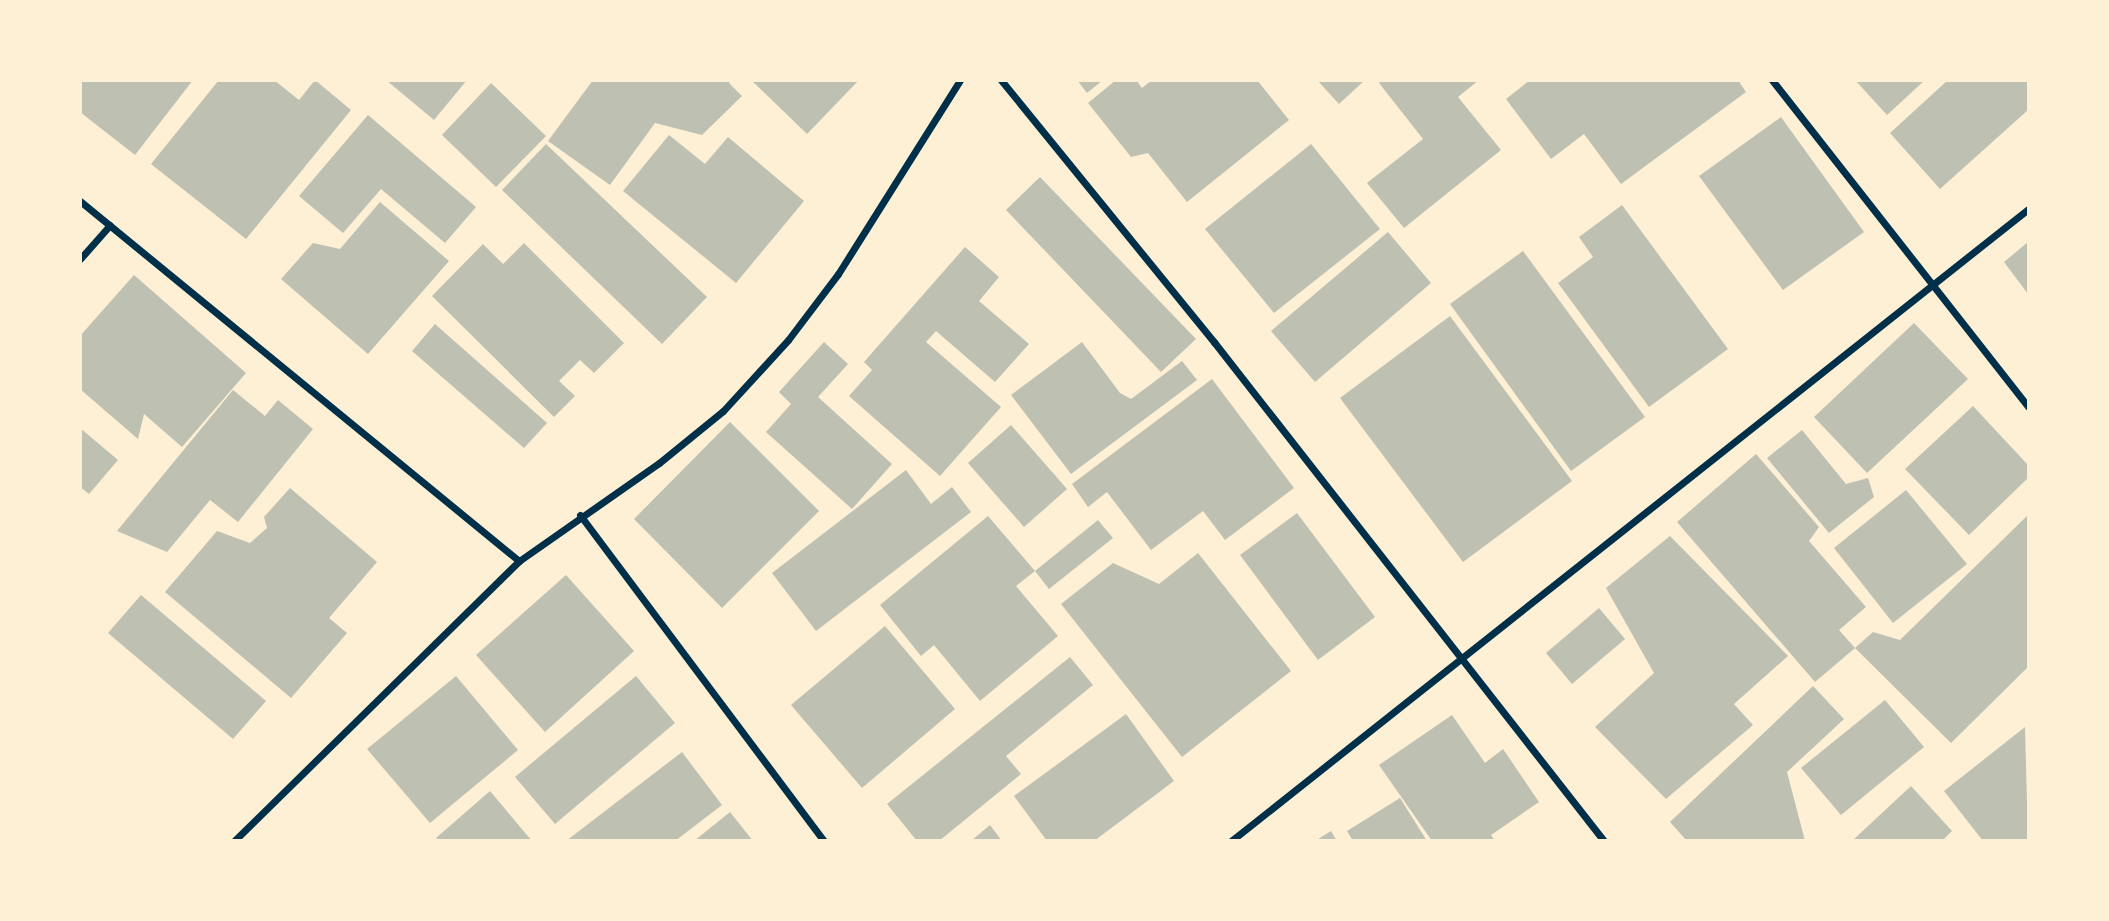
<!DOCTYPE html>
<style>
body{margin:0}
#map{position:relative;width:2109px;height:921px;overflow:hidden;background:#fdf0d5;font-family:"DM Sans",sans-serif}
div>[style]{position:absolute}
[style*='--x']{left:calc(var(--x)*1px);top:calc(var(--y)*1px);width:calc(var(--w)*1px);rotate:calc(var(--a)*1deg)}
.building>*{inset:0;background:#bec0b2}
.minor>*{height:7px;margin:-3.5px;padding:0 3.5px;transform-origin:3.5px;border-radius:3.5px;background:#003049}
span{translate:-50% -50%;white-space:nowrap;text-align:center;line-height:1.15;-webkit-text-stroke:6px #fdf0d5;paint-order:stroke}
.frame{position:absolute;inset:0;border:82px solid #fdf0d5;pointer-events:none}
</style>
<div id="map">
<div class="building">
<div style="clip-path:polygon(80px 80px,193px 80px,135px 155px,80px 112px)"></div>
<div style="clip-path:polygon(219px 80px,274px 80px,299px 100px,315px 80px,351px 110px,246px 239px,151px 164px)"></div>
<div style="clip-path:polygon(386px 80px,467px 80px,434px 120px)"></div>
<div style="clip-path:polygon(593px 80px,732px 80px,729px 83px,742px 96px,702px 135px,655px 123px,610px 185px,548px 141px)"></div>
<div style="clip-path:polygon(751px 80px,859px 80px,807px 134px)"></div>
<div style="clip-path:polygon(1077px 80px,1103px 80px,1087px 93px)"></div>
<div style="clip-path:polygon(1116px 80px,1136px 80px,1142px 88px,1152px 80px,1257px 80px,1289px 120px,1187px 202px,1148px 153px,1131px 157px,1088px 103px)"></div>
<div style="clip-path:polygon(1317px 80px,1365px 80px,1339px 104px)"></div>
<div style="clip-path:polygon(1383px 80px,1479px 80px,1458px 97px,1501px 150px,1404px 228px,1367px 183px,1423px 139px,1379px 83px)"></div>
<div style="clip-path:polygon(1530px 80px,1738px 80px,1746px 92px,1621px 184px,1584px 134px,1551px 159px,1506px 99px)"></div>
<div style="clip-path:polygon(1855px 80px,1925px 80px,1887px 115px)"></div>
<div style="clip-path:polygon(1948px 80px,2028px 80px,2028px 110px,1940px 189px,1890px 133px)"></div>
<div style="clip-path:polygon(491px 83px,546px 136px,496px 187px,442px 135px)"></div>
<div style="clip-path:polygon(368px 115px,476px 207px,445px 243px,381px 189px,343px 233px,299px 196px)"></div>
<div style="clip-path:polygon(1781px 117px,1864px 232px,1783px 290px,1699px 176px)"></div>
<div style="clip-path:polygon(669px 135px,705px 164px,728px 137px,804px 201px,736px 283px,623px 191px)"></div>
<div style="clip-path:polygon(546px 144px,707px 297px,662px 344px,502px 190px)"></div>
<div style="clip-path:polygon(1311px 144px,1380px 229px,1274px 313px,1205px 229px)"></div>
<div style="clip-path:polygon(1040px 177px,1196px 339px,1161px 372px,1006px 210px)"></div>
<div style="clip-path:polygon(380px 202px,449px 261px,368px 354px,281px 279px,313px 243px,340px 249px)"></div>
<div style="clip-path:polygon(1622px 205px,1728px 349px,1649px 407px,1558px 283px,1593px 257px,1579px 237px)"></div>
<div style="clip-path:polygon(1388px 232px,1431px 283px,1315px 382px,1271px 331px)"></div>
<div style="clip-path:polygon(2028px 242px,2028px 294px,2004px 262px)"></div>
<div style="clip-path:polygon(524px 243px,624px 343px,594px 373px,580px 360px,559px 381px,575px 396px,554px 417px,432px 296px,483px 244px,503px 264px)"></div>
<div style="clip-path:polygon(965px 247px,999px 277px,979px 301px,1029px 344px,995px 382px,936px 331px,926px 342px,1001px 407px,940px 476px,849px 396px,872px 370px,864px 362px)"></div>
<div style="clip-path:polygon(1523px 251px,1645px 417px,1571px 471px,1450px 304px)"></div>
<div style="clip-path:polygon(134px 275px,246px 373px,182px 447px,144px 414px,138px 439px,80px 389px,80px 336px)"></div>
<div style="clip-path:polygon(1450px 316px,1572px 481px,1463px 562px,1340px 398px)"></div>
<div style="clip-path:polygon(1914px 323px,1968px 379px,1867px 473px,1814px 417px)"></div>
<div style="clip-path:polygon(435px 324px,547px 423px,524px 448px,412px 351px)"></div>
<div style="clip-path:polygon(824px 342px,848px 364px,818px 397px,892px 464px,852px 509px,766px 432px,791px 404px,779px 392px)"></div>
<div style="clip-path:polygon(1082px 342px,1120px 393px,1131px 399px,1182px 361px,1197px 380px,1071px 474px,1011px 395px)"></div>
<div style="clip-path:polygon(1212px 379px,1294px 488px,1225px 540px,1203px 511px,1151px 550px,1107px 492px,1088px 507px,1072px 484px)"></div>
<div style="clip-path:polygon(233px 390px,265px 416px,278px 400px,313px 429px,238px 522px,210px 500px,167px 552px,117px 531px)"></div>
<div style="clip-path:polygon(1973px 406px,2028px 465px,2028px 478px,1969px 535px,1905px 469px)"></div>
<div style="clip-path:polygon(730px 422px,819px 511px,722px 608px,634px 519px)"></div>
<div style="clip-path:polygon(1011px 425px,1067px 489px,1024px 527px,968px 463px)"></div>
<div style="clip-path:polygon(80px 428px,118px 460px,89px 494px,80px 487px)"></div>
<div style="clip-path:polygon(1802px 430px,1846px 484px,1868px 478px,1874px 497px,1829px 533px,1767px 458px)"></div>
<div style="clip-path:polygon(1756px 454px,1819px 527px,1809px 541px,1866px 607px,1839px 630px,1855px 648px,1873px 632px,1900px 640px,2028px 515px,2028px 667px,1951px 743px,1855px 648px,1815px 682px,1677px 522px)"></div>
<div style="clip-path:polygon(906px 470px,931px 504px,952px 487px,971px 512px,816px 631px,772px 573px)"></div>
<div style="clip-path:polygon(290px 488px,377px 562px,329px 618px,347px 633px,291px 698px,165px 592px,217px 531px,250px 543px,267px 528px,264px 517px)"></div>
<div style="clip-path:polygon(1906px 490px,1967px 564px,1893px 623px,1834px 548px)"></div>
<div style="clip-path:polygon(1297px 513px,1375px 617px,1318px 660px,1240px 555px)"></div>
<div style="clip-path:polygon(988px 516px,1035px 571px,1016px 586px,1058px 636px,980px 701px,934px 645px,921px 656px,880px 605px)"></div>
<div style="clip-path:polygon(1098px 520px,1113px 538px,1049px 589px,1035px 571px)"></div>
<div style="clip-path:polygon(1670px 536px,1788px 656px,1734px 704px,1753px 725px,1666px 799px,1595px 727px,1654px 673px,1606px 588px)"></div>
<div style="clip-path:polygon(1198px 553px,1291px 671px,1182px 757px,1061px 604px,1113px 563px,1159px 584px)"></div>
<div style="clip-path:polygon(566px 575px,634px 651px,545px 732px,476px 655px)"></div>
<div style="clip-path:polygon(141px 595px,266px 701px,233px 739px,108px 633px)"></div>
<div style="clip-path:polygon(1599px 608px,1625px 639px,1572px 684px,1546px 653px)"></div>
<div style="clip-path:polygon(885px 626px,955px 709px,862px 788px,791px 705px)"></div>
<div style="clip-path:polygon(1070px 657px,1093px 685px,1006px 756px,1021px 774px,939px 841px,917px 841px,887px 804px)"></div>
<div style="clip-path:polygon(456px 676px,518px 750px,430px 823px,367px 749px)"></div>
<div style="clip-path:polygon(636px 676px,675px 723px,555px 824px,515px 777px)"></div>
<div style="clip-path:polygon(1813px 686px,1844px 719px,1787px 772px,1805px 841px,1687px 841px,1670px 822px)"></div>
<div style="clip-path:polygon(1885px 700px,1924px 747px,1841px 815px,1801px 768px)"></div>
<div style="clip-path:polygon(1126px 714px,1174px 781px,1094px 841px,1047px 841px,1014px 796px)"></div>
<div style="clip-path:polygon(1452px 715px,1485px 763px,1503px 749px,1539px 802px,1491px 835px,1495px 841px,1432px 841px,1379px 765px)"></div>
<div style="clip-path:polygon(2025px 727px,2028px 841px,1983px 841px,1944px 791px)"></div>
<div style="clip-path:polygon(682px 752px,722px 805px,675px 841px,566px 841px)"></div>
<div style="clip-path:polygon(1911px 786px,1952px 831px,1942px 841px,1852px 841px)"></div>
<div style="clip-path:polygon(490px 791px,532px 841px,439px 841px,436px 838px)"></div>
<div style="clip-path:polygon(1400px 798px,1427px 841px,1353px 841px,1347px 831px)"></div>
<div style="clip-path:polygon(730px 812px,753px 841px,694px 841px)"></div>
<div style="clip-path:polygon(990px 825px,1002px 841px,971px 841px)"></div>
<div style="clip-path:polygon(1331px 831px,1337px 841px,1315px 841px)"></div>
</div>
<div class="minor">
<div style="--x:1001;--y:80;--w:338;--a:50.9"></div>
<div style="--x:1214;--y:342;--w:633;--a:51.99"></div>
<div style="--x:1772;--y:80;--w:415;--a:51.9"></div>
<div style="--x:80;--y:201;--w:568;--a:39.35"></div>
<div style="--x:80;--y:259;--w:45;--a:-48.6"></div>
<div style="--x:580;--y:515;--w:407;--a:53.2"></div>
<div style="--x:234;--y:841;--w:400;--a:-44.5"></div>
<div style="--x:519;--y:561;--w:171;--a:-35"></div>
<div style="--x:659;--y:463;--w:82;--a:-39.1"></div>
<div style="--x:723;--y:411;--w:96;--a:-47.5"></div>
<div style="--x:788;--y:340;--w:83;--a:-52.9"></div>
<div style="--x:838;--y:274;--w:229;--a:-57.8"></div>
<div style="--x:1231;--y:841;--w:1017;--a:-38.41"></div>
</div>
<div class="frame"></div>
</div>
